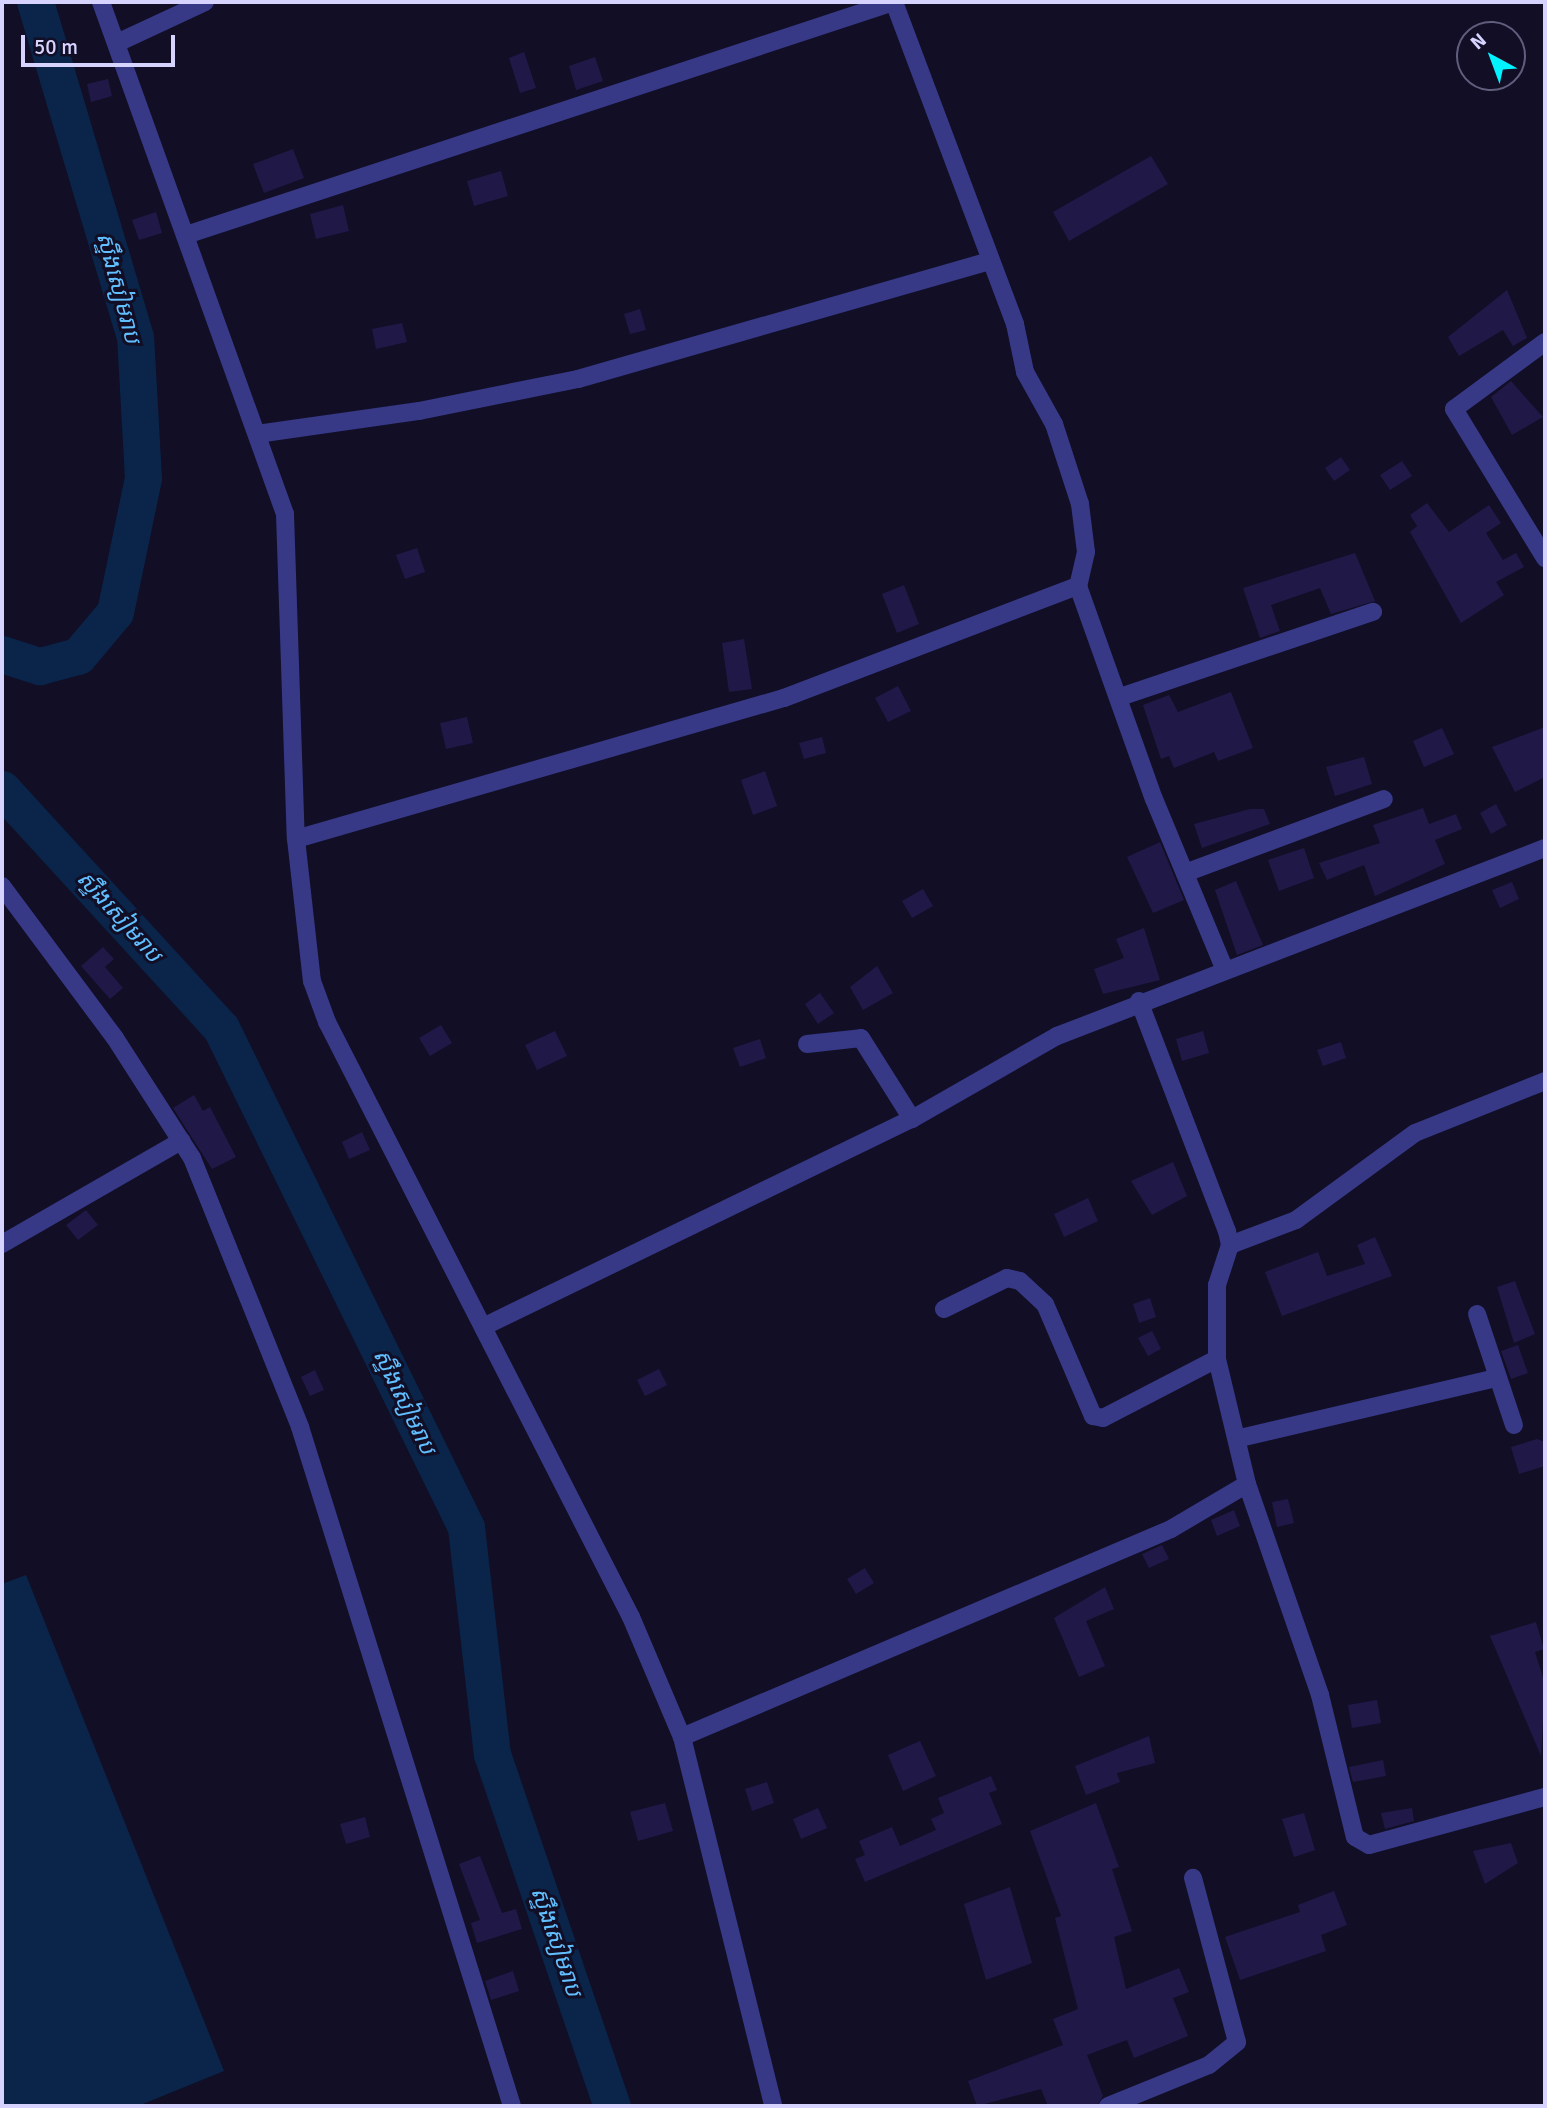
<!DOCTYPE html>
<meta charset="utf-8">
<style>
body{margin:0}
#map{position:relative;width:1547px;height:2108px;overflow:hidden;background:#110e26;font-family:Signika,"Noto Sans Khmer",sans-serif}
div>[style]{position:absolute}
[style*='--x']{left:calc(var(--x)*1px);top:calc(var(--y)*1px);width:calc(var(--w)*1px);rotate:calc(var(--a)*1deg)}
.water>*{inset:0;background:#0a2549}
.river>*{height:37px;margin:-18.5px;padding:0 18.5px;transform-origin:18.5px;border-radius:18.5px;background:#0a2549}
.building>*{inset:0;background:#201948}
.minor>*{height:18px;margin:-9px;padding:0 9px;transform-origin:9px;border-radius:9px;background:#373987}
span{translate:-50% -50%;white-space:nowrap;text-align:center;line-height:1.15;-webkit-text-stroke:6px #110e26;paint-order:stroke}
.water-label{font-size:23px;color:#61bfff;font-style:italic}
.frame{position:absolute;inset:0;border:4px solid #d6d3ff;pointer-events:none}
.north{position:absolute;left:1456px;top:21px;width:70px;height:70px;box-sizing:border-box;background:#110e26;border:2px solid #605d7d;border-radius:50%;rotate:319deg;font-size:19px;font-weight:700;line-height:28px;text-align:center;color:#d6d3ff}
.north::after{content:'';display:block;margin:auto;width:24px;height:32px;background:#00f3fe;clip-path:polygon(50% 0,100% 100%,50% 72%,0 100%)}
.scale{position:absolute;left:21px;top:35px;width:154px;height:32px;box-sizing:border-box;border:4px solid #d6d3ff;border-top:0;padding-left:9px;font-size:21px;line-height:24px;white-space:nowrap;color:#d6d3ff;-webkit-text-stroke:5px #110e26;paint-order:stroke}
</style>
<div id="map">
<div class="water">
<div style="clip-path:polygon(26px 1575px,224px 2071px,138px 2106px,2px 2106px,2px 1584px)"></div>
</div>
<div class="river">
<div style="--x:2;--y:654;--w:40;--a:18"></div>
<div style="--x:40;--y:666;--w:39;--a:-15"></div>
<div style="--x:78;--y:656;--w:57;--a:-49.9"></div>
<div style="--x:115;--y:612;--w:137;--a:-78.2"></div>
<div style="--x:143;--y:478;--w:141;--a:-93.2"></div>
<div style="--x:135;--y:337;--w:350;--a:-106.6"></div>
<div style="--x:2;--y:789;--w:324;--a:47.5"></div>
<div style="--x:221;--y:1028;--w:556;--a:63.85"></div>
<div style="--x:466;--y:1527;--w:228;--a:83.5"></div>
<div style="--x:492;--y:1754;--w:372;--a:71.2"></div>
</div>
<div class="building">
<div style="clip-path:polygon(524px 52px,536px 88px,520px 93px,509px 58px)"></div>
<div style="clip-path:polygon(595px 57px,603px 81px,576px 90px,569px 66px)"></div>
<div style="clip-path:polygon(108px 79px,112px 96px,91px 102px,87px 84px)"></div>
<div style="clip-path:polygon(293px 149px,304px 178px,264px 193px,253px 164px)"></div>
<div style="clip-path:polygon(1151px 156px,1168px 184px,1069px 241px,1053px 212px)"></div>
<div style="clip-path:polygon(501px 171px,508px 196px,474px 206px,467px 181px)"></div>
<div style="clip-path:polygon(343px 205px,349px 231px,316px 239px,310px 214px)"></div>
<div style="clip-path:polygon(156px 212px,162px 233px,139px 240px,132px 220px)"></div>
<div style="clip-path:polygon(1507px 290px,1527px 338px,1513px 346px,1503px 330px,1459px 356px,1448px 337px)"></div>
<div style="clip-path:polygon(640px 309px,646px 330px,630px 334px,624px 314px)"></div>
<div style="clip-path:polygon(402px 323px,407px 342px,376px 349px,372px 329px)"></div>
<div style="clip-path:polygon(1511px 381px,1543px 417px,1512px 435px,1491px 397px)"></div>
<div style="clip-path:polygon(1341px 457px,1350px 470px,1334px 481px,1325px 468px)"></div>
<div style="clip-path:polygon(1402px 461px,1412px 476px,1390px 490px,1380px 475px)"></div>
<div style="clip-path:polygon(1427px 503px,1449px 532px,1489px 505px,1501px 523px,1486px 533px,1503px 560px,1516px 553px,1524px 567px,1496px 582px,1504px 595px,1461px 623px,1410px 532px,1417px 526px,1410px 515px)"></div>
<div style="clip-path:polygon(417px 548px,425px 572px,405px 579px,396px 555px)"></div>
<div style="clip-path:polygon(1355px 553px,1375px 601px,1331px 614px,1320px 588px,1271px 605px,1280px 631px,1260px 638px,1243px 588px)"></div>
<div style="clip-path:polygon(904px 585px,919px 624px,897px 633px,882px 594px)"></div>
<div style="clip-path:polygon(744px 639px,752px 689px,729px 692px,722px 643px)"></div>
<div style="clip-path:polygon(898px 686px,911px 711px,888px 722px,875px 698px)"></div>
<div style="clip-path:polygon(1231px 692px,1253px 748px,1218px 761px,1214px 752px,1174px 768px,1169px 756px,1161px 759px,1143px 705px,1169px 695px,1178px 712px)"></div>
<div style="clip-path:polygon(467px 717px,473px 743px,446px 749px,440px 723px)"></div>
<div style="clip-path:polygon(1545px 727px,1545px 777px,1515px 792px,1492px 747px)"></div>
<div style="clip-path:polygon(1442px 728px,1454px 754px,1424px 767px,1413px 741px)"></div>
<div style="clip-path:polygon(822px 737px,826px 753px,804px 759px,799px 743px)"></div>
<div style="clip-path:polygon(1364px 757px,1372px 784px,1335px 796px,1326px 767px)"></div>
<div style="clip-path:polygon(765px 771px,777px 806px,753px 815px,741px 780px)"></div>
<div style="clip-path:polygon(1496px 804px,1507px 825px,1491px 834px,1480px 813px)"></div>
<div style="clip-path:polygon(1423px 808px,1429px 824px,1456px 814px,1462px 829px,1435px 840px,1445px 864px,1375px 896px,1364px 865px,1327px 880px,1319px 863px,1380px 843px,1373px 825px)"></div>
<div style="clip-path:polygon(1250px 809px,1264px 809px,1270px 824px,1202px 848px,1194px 824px)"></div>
<div style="clip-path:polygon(1160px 842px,1184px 900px,1153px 913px,1127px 857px)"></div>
<div style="clip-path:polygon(1304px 848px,1314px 878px,1279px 891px,1268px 860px)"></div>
<div style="clip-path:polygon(1236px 881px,1263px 945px,1237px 955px,1215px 890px)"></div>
<div style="clip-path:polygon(1512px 882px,1519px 899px,1500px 908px,1492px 890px)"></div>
<div style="clip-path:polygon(923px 889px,933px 906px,912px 918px,902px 901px)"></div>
<div style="clip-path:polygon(1144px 928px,1160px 980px,1103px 994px,1094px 969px,1124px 958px,1116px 939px)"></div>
<div style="clip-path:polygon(103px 947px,114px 959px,105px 967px,123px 988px,110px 999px,81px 966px)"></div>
<div style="clip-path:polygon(877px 966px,893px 993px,863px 1010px,850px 987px)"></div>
<div style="clip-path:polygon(820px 993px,834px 1013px,818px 1024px,805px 1004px)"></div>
<div style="clip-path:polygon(441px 1025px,452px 1043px,430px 1056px,419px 1038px)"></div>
<div style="clip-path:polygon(555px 1031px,567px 1056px,537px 1070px,525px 1045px)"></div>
<div style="clip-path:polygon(1203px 1031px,1209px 1053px,1182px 1061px,1176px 1039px)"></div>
<div style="clip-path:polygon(760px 1039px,766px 1058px,740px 1067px,733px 1048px)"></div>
<div style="clip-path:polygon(1341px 1042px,1346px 1058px,1323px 1066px,1317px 1050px)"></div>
<div style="clip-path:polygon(194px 1095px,203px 1111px,210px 1107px,236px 1157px,212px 1169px,173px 1108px)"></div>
<div style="clip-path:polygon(362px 1132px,370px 1150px,349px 1159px,342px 1142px)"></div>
<div style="clip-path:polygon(1173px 1162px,1187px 1196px,1152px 1215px,1131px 1181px)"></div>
<div style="clip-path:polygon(1088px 1198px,1098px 1221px,1064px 1237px,1054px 1214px)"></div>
<div style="clip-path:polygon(86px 1210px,98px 1225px,78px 1240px,66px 1225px)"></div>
<div style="clip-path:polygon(1375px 1237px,1392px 1276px,1282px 1316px,1265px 1272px,1318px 1252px,1327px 1276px,1365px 1264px,1357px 1245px)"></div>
<div style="clip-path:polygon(1515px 1281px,1535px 1334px,1514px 1343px,1497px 1287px)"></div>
<div style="clip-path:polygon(1150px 1298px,1156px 1317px,1139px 1323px,1133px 1304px)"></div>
<div style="clip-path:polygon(1152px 1331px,1161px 1349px,1148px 1356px,1138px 1338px)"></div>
<div style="clip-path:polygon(1518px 1345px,1528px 1373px,1511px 1379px,1501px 1351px)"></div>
<div style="clip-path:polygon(659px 1369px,667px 1385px,645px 1396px,637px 1380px)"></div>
<div style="clip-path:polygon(315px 1370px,324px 1390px,310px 1396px,301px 1377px)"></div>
<div style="clip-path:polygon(1537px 1439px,1545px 1442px,1545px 1466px,1519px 1474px,1511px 1447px)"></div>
<div style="clip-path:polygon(1288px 1499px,1294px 1523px,1277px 1527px,1272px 1502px)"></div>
<div style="clip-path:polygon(1234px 1510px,1240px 1526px,1217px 1536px,1211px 1520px)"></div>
<div style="clip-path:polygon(1162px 1545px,1169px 1559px,1149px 1568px,1142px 1554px)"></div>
<div style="clip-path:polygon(865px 1568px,874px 1583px,856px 1594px,847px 1579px)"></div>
<div style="clip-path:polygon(1105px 1587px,1114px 1609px,1086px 1621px,1105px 1666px,1079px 1677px,1054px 1618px)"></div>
<div style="clip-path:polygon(1536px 1622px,1544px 1649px,1535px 1652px,1545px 1684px,1541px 1756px,1490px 1636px)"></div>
<div style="clip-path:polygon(1377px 1700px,1381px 1723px,1352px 1728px,1348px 1705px)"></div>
<div style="clip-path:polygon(1149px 1736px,1155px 1763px,1117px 1773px,1120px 1782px,1086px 1795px,1075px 1766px)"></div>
<div style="clip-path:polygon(920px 1741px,936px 1776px,903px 1791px,888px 1755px)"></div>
<div style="clip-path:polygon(1383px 1760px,1386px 1776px,1353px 1782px,1349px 1767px)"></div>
<div style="clip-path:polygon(991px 1776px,997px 1790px,989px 1793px,1002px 1824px,865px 1882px,855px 1859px,865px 1855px,859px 1841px,892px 1827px,900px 1846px,936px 1830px,931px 1819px,944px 1813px,938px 1798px)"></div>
<div style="clip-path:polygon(767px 1782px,774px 1803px,752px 1811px,745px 1789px)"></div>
<div style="clip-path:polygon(665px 1803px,673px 1831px,638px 1841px,630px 1812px)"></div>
<div style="clip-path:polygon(1096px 1803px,1119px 1867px,1112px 1869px,1132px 1931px,1114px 1937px,1126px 1989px,1179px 1968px,1189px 1992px,1173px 1998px,1188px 2036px,1134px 2058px,1127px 2040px,1087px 2055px,1103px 2096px,1097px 2106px,1048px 2106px,1041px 2089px,977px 2106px,968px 2081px,1063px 2045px,1053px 2019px,1078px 2009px,1055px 1918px,1061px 1916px,1030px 1831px)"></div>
<div style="clip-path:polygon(818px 1808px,827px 1828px,801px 1839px,793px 1819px)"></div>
<div style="clip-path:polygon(1412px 1808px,1414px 1821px,1385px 1829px,1381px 1813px)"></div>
<div style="clip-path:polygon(1304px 1813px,1315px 1850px,1294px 1857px,1282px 1819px)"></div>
<div style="clip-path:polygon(365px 1817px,370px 1837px,346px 1844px,340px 1824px)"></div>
<div style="clip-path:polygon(1511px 1843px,1518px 1863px,1485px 1884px,1473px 1851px)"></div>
<div style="clip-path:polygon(480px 1856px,502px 1913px,516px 1909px,522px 1929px,477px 1943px,471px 1923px,480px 1920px,459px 1864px)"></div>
<div style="clip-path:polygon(1010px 1887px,1032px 1963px,986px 1980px,964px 1904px)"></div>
<div style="clip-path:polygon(1334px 1891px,1347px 1925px,1321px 1935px,1326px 1951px,1240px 1980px,1225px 1937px,1300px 1912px,1298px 1905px)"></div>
<div style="clip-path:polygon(513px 1971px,519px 1991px,491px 2000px,485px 1981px)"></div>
</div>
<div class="minor">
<div style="--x:101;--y:2;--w:544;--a:70.23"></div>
<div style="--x:285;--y:514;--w:325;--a:88.1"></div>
<div style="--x:296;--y:839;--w:143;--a:83.6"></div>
<div style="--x:312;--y:981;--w:44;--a:69.9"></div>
<div style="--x:327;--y:1022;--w:668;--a:62.94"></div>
<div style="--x:631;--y:1617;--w:130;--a:67"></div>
<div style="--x:682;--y:1737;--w:380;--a:76.1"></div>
<div style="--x:894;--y:2;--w:344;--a:69.4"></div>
<div style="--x:1015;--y:324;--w:49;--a:78.2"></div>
<div style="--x:1025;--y:372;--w:60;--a:60.9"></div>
<div style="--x:1054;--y:424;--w:84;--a:72"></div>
<div style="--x:1080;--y:504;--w:48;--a:82.9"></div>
<div style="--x:1086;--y:552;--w:35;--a:103"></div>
<div style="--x:1078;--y:586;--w:226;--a:70.4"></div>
<div style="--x:1154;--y:799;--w:185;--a:67.5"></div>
<div style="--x:117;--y:43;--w:97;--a:-25"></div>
<div style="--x:186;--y:235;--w:745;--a:-18.22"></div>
<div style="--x:1545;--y:342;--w:113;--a:143.6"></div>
<div style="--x:1454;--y:409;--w:175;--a:58.6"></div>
<div style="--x:257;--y:434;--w:164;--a:-8.1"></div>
<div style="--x:419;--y:411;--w:162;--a:-11.4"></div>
<div style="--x:578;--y:379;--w:429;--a:-16"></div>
<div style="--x:1120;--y:697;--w:267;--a:-18.6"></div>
<div style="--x:296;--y:839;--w:508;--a:-16.12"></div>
<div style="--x:784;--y:698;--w:315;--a:-20.9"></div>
<div style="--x:1185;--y:873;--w:212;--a:-20.4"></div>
<div style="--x:2;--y:886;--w:189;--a:53.4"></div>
<div style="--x:115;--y:1038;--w:143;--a:57.3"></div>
<div style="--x:192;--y:1158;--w:290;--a:68.1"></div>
<div style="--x:300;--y:1427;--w:711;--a:72.66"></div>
<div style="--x:1139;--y:1001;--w:246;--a:69.1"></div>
<div style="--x:1227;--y:1231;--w:14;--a:78"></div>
<div style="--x:1230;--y:1245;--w:42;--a:108"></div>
<div style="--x:1217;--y:1285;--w:74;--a:90"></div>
<div style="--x:1217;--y:1359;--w:129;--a:76.5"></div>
<div style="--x:1247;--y:1484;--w:223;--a:70.9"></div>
<div style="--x:1320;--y:1695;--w:146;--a:76.2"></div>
<div style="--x:1355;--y:1837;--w:16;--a:30"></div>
<div style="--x:1369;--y:1845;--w:182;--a:-15.3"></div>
<div style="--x:807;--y:1044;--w:54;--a:-6.3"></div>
<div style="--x:861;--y:1038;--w:96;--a:57.8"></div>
<div style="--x:2;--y:1244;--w:207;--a:-29.9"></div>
<div style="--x:1230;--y:1245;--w:71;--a:-20.7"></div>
<div style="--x:1296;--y:1220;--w:147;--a:-36.2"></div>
<div style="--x:1415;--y:1133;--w:140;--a:-21.8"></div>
<div style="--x:944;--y:1309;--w:70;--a:-26.2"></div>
<div style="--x:1007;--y:1278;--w:13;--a:13"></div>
<div style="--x:1020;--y:1281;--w:34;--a:43"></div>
<div style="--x:1045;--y:1304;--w:122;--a:66.8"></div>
<div style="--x:1093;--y:1416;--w:10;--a:11"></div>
<div style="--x:1103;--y:1418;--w:128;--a:-27.4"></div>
<div style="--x:1477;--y:1314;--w:117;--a:71.6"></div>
<div style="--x:485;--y:1326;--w:475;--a:-25.9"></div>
<div style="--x:912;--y:1119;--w:167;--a:-29.8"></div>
<div style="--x:1057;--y:1036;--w:523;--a:-21.07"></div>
<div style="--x:1240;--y:1438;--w:262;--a:-13.2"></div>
<div style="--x:682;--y:1737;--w:531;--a:-23.04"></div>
<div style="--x:1171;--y:1529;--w:88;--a:-30.6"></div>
<div style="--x:1108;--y:2106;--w:109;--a:-22.1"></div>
<div style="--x:1209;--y:2065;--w:36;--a:-39"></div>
<div style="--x:1237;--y:2042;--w:170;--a:-105"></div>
</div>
<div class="water-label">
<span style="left:118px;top:288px;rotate:75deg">ស្ទឹងសៀមរាប</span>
<span style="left:119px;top:917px;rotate:48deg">ស្ទឹងសៀមរាប</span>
<span style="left:404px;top:1402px;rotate:64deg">ស្ទឹងសៀមរាប</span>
<span style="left:556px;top:1942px;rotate:71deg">ស្ទឹងសៀមរាប</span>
</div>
<div class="frame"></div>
<div class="north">N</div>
<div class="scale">50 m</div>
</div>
